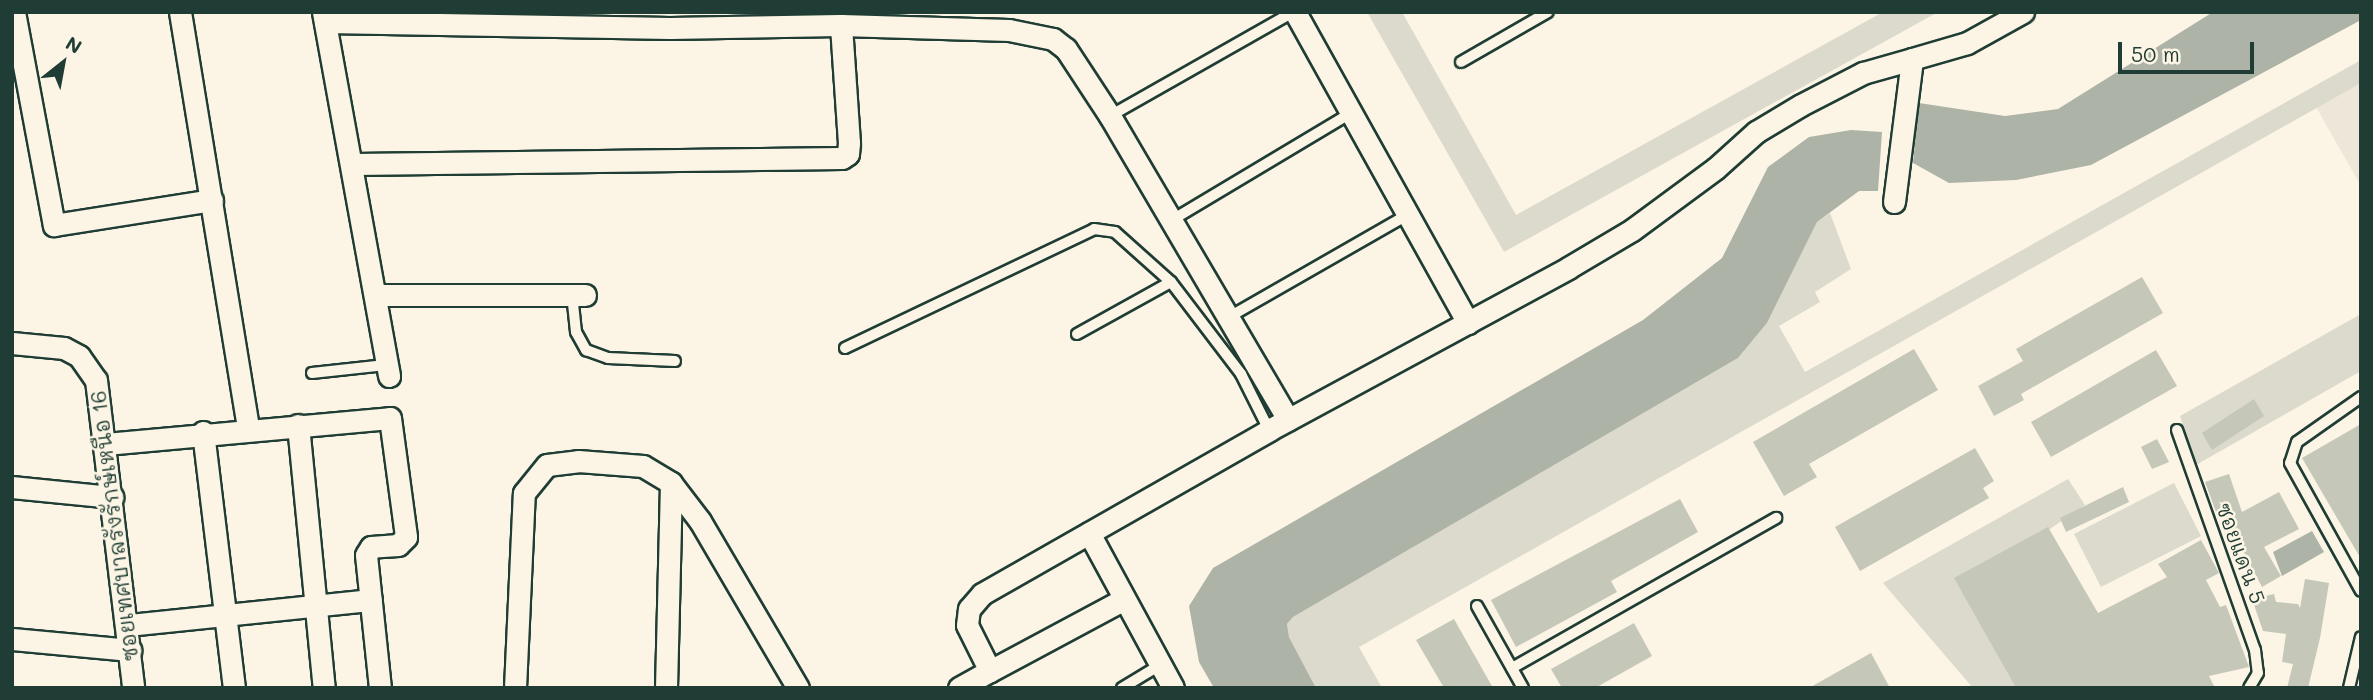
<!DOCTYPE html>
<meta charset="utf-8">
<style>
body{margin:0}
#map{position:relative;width:2373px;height:700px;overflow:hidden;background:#fcf5e5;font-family:Mali,"Playpen Sans Thai",sans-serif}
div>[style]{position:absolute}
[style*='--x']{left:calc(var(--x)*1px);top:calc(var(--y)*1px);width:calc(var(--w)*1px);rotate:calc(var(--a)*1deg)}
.built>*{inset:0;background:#ece7d8}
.green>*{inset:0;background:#dcdacc}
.water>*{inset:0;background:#aeb3a7}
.building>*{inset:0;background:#c5c7b9}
.roads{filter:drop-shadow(2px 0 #1f3d34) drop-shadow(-2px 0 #1f3d34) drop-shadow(0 2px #1f3d34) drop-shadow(0 -2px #1f3d34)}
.lane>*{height:10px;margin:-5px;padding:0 5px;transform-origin:5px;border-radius:5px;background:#fcf5e5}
.street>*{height:21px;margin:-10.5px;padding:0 10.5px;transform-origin:10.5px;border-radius:10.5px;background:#fcf5e5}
span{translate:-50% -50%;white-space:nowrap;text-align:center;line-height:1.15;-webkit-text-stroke:5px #fcf5e5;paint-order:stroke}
.street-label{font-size:21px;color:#1f3d34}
.frame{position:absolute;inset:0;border:14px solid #1f3d34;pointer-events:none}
.north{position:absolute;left:28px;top:28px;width:70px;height:70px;-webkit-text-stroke:5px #fcf5e5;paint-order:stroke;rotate:31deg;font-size:19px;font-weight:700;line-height:28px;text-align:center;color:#1f3d34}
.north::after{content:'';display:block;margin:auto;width:24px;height:32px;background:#1f3d34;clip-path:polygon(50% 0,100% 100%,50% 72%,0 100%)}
.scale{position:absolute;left:2118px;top:42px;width:136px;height:32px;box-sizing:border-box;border:4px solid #1f3d34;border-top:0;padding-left:9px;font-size:21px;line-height:24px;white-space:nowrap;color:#1f3d34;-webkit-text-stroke:5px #fcf5e5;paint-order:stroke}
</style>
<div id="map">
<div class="built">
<div style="clip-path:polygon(2361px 83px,2361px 186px,2316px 107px)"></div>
</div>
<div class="green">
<div style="clip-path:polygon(1367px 12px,1402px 12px,1516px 215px,1883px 12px,1938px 12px,1504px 252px)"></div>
<div style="clip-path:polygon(2361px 60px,2361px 83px,1359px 647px,1382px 688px,1316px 688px,1289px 637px,1287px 624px,1293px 617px,1738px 358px,1767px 323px,1817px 222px,1830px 213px,1851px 269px,1815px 292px,1820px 302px,1779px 326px,1805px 372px)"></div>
<div style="clip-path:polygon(2361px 314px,2361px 371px,2196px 465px,2180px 416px)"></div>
<div style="clip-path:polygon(2068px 479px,2085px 505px,1965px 587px,1965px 596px,2016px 688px,1973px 688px,1883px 583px)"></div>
<div style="clip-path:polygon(2174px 483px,2201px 536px,2101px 587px,2074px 534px)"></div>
</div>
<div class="water">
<div style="clip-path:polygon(2213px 12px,2361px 12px,2361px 20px,2091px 165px,2016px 180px,1949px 183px,1913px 163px,1919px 103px,2005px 116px,2058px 109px)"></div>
<div style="clip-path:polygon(1851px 130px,1882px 132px,1878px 191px,1859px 191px,1817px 222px,1767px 323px,1738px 358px,1293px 617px,1287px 624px,1289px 637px,1316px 688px,1214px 688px,1199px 662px,1189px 606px,1213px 568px,1643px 320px,1722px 258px,1768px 167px,1809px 137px)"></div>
<div style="clip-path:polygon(2312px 531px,2324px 552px,2282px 576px,2273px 552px)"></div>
</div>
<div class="building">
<div style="clip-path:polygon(2142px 277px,2163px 313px,2021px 394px,2024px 400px,1994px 416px,1978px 386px,2023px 361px,2016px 349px)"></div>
<div style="clip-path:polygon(1914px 349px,1938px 390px,1809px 464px,1817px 477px,1784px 496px,1753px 442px)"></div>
<div style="clip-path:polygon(2156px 350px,2177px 386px,2051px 457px,2031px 422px)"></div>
<div style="clip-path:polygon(2254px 399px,2264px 416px,2212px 450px,2202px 433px)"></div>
<div style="clip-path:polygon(2361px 424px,2361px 559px,2302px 458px)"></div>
<div style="clip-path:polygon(2157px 439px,2169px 462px,2152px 469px,2141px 447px)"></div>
<div style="clip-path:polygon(1975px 448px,1994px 481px,1983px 488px,1989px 498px,1860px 571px,1835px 527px)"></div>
<div style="clip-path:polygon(2229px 474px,2242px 512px,2279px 492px,2299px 529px,2264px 547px,2281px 576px,2262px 587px,2222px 510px,2216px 512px,2205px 482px)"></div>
<div style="clip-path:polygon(2123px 487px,2129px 502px,2066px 532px,2060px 518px)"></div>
<div style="clip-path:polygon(1680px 499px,1698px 532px,1611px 581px,1617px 592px,1516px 647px,1491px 600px)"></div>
<div style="clip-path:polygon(2048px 527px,2098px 613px,2167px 577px,2158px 564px,2201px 540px,2219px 573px,2206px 580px,2220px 607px,2226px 605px,2249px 667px,2209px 676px,2215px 688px,2016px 688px,1954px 578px)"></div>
<div style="clip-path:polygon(2305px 579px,2329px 583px,2320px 638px,2308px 688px,2287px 688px,2293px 664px,2282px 662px,2286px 634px,2263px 631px,2252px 599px,2274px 594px,2276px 602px,2298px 604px,2300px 608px)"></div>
<div style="clip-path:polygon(1454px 619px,1493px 688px,1444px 688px,1416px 640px)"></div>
<div style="clip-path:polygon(1634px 623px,1652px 656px,1595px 688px,1562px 688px,1551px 669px)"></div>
<div style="clip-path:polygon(1871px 653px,1890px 688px,1809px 688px)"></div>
</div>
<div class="roads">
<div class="lane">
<div style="--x:1461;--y:62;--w:100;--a:-29.9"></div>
<div style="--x:1110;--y:116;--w:210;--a:-29.6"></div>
<div style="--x:1172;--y:220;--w:209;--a:-30.9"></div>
<div style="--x:572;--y:294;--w:38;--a:84"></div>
<div style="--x:576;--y:332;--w:21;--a:61"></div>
<div style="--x:586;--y:350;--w:23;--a:20"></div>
<div style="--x:608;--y:358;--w:67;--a:2.6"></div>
<div style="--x:1229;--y:317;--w:205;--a:-29.8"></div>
<div style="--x:1077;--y:334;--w:107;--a:-29"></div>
<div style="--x:845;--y:348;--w:276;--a:-25.5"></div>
<div style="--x:1094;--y:229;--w:21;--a:8"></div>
<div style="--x:1115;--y:232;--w:75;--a:41.8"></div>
<div style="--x:1171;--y:282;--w:116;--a:52.7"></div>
<div style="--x:1241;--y:374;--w:63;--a:63.4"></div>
<div style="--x:312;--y:373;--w:74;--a:-6.2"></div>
<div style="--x:2361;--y:397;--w:78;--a:144.9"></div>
<div style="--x:2297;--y:442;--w:22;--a:108"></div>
<div style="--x:2290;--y:463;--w:146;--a:61"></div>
<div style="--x:2177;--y:430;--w:233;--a:70.5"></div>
<div style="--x:2255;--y:650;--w:23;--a:83"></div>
<div style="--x:2258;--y:673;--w:17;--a:121"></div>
<div style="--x:1477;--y:606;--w:94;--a:60.7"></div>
<div style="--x:1512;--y:668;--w:304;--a:-29.6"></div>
<div style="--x:1122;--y:688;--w:44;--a:-31.2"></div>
<div style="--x:2349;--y:688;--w:52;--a:-76.8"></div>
</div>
<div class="street">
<div style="--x:14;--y:12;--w:217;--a:79.4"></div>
<div style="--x:54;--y:225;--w:160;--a:-9"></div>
<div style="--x:180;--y:12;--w:423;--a:80.7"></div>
<div style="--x:323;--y:12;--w:370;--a:79.7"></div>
<div style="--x:1295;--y:12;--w:356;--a:60.9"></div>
<div style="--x:325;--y:22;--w:345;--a:1"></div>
<div style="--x:670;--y:28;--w:171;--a:-1"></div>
<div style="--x:841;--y:25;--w:168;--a:1.7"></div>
<div style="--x:1009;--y:30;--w:45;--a:11.6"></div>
<div style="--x:1053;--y:39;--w:16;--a:38"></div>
<div style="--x:1066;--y:49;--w:80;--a:56.7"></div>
<div style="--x:1110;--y:116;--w:352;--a:59.6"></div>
<div style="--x:354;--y:164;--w:488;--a:-0.7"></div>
<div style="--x:842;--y:158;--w:7;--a:-34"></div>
<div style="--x:848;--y:154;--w:11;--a:-85"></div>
<div style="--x:849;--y:143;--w:118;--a:-93.9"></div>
<div style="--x:1894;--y:202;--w:144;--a:-82.8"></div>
<div style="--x:1912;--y:59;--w:57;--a:-16.2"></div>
<div style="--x:1967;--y:43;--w:64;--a:-29"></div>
<div style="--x:375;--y:295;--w:210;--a:0"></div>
<div style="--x:12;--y:343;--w:52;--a:5.5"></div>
<div style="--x:64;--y:348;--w:17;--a:28"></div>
<div style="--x:79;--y:356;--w:29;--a:55"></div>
<div style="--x:96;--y:380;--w:310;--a:83.1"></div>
<div style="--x:298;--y:425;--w:264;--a:84.4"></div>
<div style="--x:203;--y:432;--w:258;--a:83.1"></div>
<div style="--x:105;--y:444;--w:286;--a:-5.2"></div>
<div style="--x:390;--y:418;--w:120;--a:82.3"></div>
<div style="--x:406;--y:537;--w:11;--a:135"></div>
<div style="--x:398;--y:545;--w:27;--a:176"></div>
<div style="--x:371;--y:547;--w:9;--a:122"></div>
<div style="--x:366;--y:555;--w:134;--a:84"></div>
<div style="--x:12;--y:487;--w:101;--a:5.7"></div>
<div style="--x:1089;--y:533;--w:176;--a:61.5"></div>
<div style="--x:128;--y:625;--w:244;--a:-5.9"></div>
<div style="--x:12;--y:639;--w:119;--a:5.3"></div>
<div style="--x:990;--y:671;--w:152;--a:-28.2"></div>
<div style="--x:515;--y:688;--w:195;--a:-87.4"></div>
<div style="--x:524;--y:493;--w:36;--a:-51"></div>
<div style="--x:547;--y:465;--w:31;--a:-7"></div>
<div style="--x:578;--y:461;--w:65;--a:4.4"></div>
<div style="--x:643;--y:466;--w:33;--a:31"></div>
<div style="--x:671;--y:483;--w:48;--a:52.7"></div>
<div style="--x:700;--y:521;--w:194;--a:59.6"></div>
<div style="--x:666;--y:688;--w:205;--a:-88.6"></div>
<div style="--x:959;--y:688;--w:35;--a:-29"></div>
<div style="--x:990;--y:671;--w:51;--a:-116.6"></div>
<div style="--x:967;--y:625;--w:16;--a:-83"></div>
<div style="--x:969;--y:609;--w:20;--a:-49"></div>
<div style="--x:982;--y:594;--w:331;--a:-29.7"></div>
<div style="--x:1269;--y:430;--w:340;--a:-28.4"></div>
<div style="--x:1568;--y:268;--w:74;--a:-30.7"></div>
<div style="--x:1632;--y:230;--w:104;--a:-36.4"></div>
<div style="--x:1716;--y:168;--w:54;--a:-42"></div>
<div style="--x:1756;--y:132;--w:52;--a:-31"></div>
<div style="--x:1801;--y:105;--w:70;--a:-27.3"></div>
<div style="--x:1863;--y:73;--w:51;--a:-15.9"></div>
</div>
</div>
<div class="street-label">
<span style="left:114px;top:526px;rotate:-97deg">ซอยเทศบาลรังรักษ์เหนือ 16</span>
<span style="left:2241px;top:553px;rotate:70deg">ซอยแดน 5</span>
</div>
<div class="frame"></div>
<div class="north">N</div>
<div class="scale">50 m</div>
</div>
